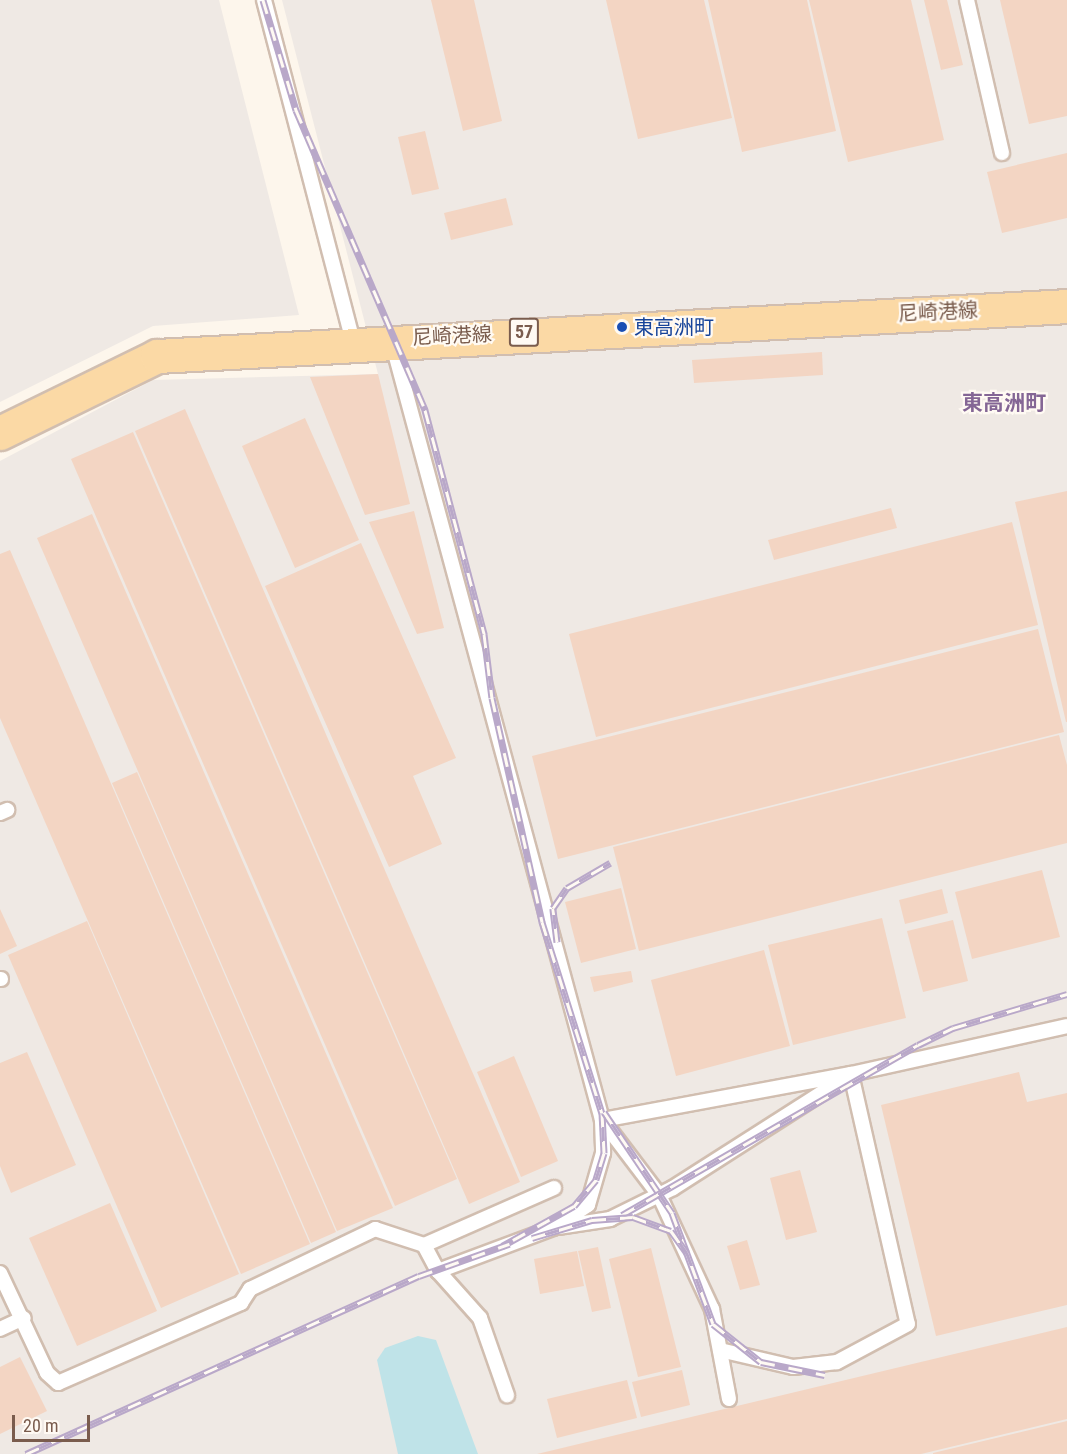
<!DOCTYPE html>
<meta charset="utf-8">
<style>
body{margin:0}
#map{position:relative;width:1067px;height:1454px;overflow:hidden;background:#fdf6ec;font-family:"Roboto Condensed","Noto Sans JP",sans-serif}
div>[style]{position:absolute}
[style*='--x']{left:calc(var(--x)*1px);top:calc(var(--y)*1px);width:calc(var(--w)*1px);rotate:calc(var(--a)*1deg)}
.industrial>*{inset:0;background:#efe9e4}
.water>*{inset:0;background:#bfe3e8}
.building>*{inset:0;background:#f3d5c3}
.roads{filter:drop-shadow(2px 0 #d1beb0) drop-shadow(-2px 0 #d1beb0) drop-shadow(0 2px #d1beb0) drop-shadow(0 -2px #d1beb0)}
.service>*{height:14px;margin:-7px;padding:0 7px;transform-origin:7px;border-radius:7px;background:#fff}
.primary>*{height:33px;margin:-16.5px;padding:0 16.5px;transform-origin:16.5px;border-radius:16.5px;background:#fbd9a5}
.rail>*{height:7px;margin-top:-3.5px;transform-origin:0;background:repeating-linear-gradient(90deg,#fffaf3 0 14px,#b9a8c9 0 28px);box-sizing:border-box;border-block:2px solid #b9a8c9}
.dots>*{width:16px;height:16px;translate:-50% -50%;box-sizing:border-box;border:3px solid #fffaf3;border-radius:50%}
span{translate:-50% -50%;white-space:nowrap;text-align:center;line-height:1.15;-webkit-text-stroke:4.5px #fffaf3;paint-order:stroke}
.shield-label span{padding:2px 4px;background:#fffaf3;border:2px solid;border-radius:4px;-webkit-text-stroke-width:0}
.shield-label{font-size:18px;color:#7a5c4d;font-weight:700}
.street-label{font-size:20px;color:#7a5c4d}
.transit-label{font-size:20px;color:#164399}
.left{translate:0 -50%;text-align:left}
.neighbourhood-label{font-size:21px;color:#846695;font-weight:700}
.scale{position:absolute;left:12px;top:1415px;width:78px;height:27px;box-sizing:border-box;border:3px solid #7a5c4d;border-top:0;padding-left:8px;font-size:18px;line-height:21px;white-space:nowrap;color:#7a5c4d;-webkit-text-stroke:4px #fffaf3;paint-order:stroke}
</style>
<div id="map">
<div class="industrial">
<div style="clip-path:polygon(0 0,219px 0,299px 315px,153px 326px,0 402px)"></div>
<div style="clip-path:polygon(282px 0,1067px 0,1067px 1454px,0 1454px,0 461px,153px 380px,378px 374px)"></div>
</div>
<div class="water">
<div style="clip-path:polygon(418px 1336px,436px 1340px,478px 1454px,398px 1454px,377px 1360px,385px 1348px)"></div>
</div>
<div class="building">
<div style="clip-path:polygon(431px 0,474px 0,502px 121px,463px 131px)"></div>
<div style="clip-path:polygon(606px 0,704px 0,732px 118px,638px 139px)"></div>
<div style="clip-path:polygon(708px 0,807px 0,836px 131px,742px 152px)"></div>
<div style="clip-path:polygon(809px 0,911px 0,944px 140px,848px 162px)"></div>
<div style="clip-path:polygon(924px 0,947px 0,963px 65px,941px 70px)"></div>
<div style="clip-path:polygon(1000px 0,1067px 0,1067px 116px,1029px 124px)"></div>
<div style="clip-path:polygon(425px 131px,439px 189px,412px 195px,398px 137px)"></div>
<div style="clip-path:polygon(1067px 153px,1067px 218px,1002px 233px,987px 172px)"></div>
<div style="clip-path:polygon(506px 198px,513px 225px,451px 240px,444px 213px)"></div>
<div style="clip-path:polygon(822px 352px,823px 375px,694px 383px,692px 360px)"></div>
<div style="clip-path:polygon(378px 374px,410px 504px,365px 515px,310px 377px)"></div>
<div style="clip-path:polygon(185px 409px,520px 1182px,469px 1204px,135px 431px)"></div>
<div style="clip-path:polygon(305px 418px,359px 540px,295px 568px,242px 446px)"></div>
<div style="clip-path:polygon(133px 432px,457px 1179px,395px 1206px,71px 459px)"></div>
<div style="clip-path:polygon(1067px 491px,1067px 722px,1066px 722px,1015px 502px)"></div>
<div style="clip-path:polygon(891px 508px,897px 528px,774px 560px,768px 540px)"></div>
<div style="clip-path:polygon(414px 511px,444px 628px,417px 634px,369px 522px)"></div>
<div style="clip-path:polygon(92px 514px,393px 1208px,337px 1231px,37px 538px)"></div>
<div style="clip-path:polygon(1012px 522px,1038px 625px,596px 737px,569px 634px)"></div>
<div style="clip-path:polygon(361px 543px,456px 758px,413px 776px,442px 844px,389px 867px,265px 586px)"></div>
<div style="clip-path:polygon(10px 550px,310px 1244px,241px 1274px,0 718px,0 554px)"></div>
<div style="clip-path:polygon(1038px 629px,1064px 732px,558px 859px,532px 756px)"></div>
<div style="clip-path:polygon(1059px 735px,1067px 765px,1067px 843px,639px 951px,613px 847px)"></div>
<div style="clip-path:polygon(137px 772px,336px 1232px,311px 1243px,112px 783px)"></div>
<div style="clip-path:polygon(1042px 870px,1060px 937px,972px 959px,955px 892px)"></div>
<div style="clip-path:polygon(621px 888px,636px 949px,581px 963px,565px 902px)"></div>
<div style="clip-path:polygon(942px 889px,948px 913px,905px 924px,899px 900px)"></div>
<div style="clip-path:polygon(0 909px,17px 946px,0 954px)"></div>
<div style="clip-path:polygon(882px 918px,906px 1018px,793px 1045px,768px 945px)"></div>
<div style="clip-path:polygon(953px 920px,968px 981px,923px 992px,907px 931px)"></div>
<div style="clip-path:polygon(87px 921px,239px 1274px,161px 1308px,8px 955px)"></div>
<div style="clip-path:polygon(764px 950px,790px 1046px,676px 1076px,651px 980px)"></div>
<div style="clip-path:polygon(631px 971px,633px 982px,594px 992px,590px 977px)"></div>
<div style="clip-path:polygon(27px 1052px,76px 1165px,11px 1193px,0 1166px,0 1063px)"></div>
<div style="clip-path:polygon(514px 1056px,558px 1161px,521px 1177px,477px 1072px)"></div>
<div style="clip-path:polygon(1019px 1072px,1027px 1102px,1067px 1093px,1067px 1305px,936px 1336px,881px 1105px)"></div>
<div style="clip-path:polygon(800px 1170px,817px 1232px,786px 1240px,770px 1178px)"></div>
<div style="clip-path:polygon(110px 1203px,157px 1311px,77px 1346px,29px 1238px)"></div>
<div style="clip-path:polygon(747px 1240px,760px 1285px,740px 1290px,727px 1246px)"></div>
<div style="clip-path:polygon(598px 1247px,611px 1308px,592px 1312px,578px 1251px)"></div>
<div style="clip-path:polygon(651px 1248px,681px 1367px,638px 1377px,609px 1259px)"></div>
<div style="clip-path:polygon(577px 1251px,584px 1286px,540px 1294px,534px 1259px)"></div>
<div style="clip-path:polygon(1067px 1327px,1067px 1419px,921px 1454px,537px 1454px)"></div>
<div style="clip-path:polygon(20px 1357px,47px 1411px,0 1434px,0 1367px)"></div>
<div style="clip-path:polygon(682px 1370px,690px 1405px,641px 1417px,632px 1382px)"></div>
<div style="clip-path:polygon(627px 1380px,637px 1418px,557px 1438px,547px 1399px)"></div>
<div style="clip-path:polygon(1067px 1421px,1067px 1454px,933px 1454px,933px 1453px)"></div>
</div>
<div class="roads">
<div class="service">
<div style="--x:264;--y:0;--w:353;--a:75.4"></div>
<div style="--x:967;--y:0;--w:157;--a:77.1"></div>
<div style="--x:392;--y:342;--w:806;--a:74.89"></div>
<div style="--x:602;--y:1120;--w:33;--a:88"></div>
<div style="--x:603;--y:1153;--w:54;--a:106.1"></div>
<div style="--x:588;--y:1205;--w:42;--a:146.7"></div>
<div style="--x:553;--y:1228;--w:123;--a:159.5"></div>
<div style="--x:0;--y:813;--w:8;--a:-23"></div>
<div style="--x:0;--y:979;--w:1;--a:0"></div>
<div style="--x:558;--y:1227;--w:53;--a:-8.7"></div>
<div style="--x:610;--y:1219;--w:70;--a:-26.2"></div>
<div style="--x:673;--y:1188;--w:211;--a:-32.6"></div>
<div style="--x:851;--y:1074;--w:256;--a:77.2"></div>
<div style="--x:908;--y:1324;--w:81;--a:151.8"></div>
<div style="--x:837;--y:1362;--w:44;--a:173.5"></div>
<div style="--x:793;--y:1367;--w:75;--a:-166.9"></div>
<div style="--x:424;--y:1245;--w:30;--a:62"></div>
<div style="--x:438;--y:1271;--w:63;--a:48.2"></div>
<div style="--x:480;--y:1318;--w:82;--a:70.7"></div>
<div style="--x:0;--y:1273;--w:110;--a:64.8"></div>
<div style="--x:47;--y:1373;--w:15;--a:42"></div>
<div style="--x:58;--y:1383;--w:200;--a:-23.6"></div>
<div style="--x:241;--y:1303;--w:17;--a:-57"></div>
<div style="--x:250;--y:1289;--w:139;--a:-25.6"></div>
<div style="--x:375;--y:1229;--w:52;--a:18.1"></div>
<div style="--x:424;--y:1245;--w:142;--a:-23.7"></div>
<div style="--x:0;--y:1329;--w:26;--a:-25"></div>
<div style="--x:729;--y:1399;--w:92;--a:-100.7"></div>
<div style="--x:712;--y:1309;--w:126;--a:-114.9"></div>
<div style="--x:659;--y:1195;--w:94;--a:-127.2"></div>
<div style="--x:602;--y:1120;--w:253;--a:-10.5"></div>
<div style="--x:851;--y:1074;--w:221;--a:-12.5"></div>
</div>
<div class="primary">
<div style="--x:0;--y:433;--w:175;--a:-26.1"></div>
<div style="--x:157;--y:356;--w:911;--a:-3.14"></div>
</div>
</div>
<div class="rail">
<div style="--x:263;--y:0;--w:115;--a:73.3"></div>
<div style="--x:296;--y:110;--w:327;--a:66.7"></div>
<div style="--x:425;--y:410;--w:232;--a:75.2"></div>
<div style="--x:484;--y:634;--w:64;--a:82.9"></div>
<div style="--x:492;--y:698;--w:230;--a:77.4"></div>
<div style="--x:542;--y:922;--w:200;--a:72.6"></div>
<div style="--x:602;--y:1113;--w:40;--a:87.1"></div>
<div style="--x:604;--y:1153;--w:28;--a:107"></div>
<div style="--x:596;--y:1180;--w:34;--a:130"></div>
<div style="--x:574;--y:1206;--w:82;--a:150.9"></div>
<div style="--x:557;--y:942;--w:34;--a:-97"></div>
<div style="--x:553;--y:908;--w:24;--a:-55"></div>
<div style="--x:567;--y:888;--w:50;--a:-30.2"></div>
<div style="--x:604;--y:1112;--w:122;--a:56"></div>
<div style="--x:672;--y:1213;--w:118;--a:69.7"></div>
<div style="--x:713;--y:1324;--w:61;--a:38.4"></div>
<div style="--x:761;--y:1362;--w:65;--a:11.5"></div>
<div style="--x:622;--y:1215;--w:341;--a:-29.9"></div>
<div style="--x:918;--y:1045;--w:39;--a:-26"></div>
<div style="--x:953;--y:1028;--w:119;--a:-16.6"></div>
<div style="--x:532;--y:1238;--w:63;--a:-16.7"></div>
<div style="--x:592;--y:1220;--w:41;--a:-4.2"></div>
<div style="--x:633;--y:1217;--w:40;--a:20.2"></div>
<div style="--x:671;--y:1231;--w:27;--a:54"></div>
<div style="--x:26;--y:1454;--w:431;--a:-24.4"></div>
<div style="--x:419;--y:1276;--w:96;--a:-19.6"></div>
</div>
<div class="dots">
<div style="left:622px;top:327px;background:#1a4fb4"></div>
</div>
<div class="shield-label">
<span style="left:524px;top:332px">57</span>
</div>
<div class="street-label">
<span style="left:938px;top:312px;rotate:-3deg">尼崎港線</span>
<span style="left:452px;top:336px;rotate:-3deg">尼崎港線</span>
</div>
<div class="transit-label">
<span class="left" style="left:634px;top:327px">東高洲町</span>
</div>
<div class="neighbourhood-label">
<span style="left:1004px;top:403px">東高洲町</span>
</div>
<div class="scale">20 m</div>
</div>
